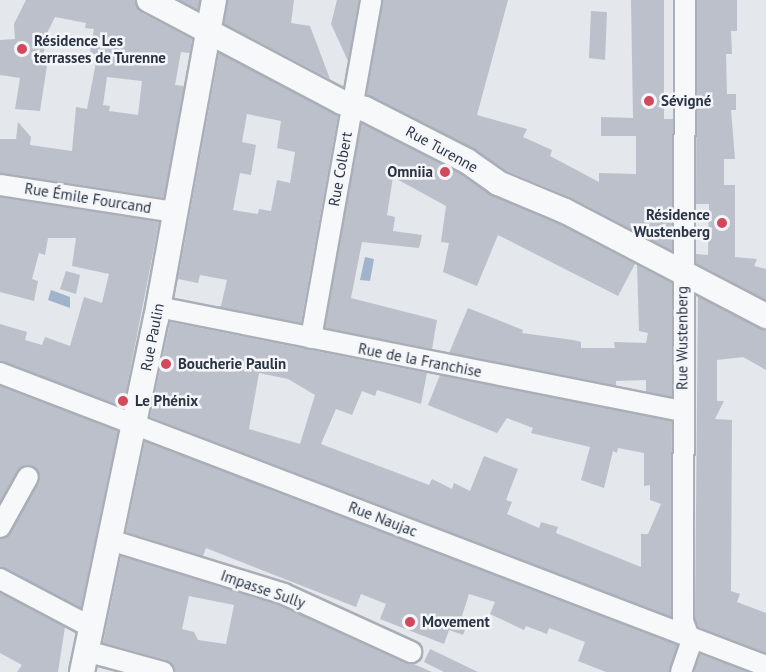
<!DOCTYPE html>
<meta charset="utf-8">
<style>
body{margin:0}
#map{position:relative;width:766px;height:672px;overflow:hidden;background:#e4e7ec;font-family:"PT Sans",sans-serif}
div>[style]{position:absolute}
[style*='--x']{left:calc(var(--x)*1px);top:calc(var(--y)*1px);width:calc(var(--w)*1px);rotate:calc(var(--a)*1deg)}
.water>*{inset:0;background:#9fb4cc}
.building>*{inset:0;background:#bbc0ca}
.roads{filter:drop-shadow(2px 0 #a9aeb7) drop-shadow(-2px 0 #a9aeb7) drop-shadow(0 2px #a9aeb7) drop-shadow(0 -2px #a9aeb7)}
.minor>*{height:20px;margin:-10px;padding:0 10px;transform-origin:10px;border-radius:10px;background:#f7f8fa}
.tertiary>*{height:24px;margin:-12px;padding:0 12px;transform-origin:12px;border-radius:12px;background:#f7f8fa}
.dots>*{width:16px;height:16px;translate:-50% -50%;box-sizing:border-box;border:3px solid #f4f6f9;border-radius:50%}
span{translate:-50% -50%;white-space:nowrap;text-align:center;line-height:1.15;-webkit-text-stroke:5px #f4f6f9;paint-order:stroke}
.poi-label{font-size:15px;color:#2b3445;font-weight:700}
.left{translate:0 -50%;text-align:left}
.right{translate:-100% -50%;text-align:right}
.street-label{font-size:15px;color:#2b3445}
</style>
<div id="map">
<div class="water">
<div style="clip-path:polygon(365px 257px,374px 259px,370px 281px,360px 280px)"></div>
<div style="clip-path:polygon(51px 290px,70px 297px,70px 308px,48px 300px)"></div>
</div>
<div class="building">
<div style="clip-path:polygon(evenodd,26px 0,135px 0,142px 13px,192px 39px,190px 53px,181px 52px,175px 85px,184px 86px,164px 198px,0 173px,0 139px,16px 139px,18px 122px,31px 137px,30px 145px,72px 151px,76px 107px,87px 109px,97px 57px,90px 51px,94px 29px,85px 28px,86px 23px,55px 17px,47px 33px,43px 58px,48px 59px,40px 111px,15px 109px,20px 78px,0 75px,0 40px,15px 39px,14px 24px,26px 0,107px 77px,142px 81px,138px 115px,109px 111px,110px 106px,103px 105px,107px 77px)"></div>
<div style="clip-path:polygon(179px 0,200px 0,198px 10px)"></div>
<div style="clip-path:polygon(228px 0,294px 0,291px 23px,310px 26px,330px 79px,224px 24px)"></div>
<div style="clip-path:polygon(337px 0,359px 0,348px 61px,331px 24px)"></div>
<div style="clip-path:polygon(383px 0,508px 0,477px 115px,527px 129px,523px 137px,552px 150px,550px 156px,599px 182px,599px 173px,636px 174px,636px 136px,601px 136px,601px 117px,633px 118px,631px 0,664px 0,664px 119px,673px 119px,672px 251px,572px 198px,505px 170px,473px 148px,366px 95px)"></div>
<div style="clip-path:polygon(697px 0,737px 0,737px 31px,731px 31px,732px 54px,726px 54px,727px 94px,736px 94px,736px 110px,731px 110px,735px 159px,724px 159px,724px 185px,735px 185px,735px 257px,757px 259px,754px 266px,766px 269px,766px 300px,696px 263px,696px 254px,708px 255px,709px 204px,696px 204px)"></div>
<div style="clip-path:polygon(591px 11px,607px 12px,605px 60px,589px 58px)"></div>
<div style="clip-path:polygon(evenodd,219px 53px,338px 116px,301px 323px,215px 306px,221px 306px,227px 280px,200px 275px,198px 283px,178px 279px,219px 53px,247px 114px,281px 121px,277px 148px,295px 152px,290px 183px,277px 180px,271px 211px,259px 209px,258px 214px,233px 210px,240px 173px,251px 175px,256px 145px,242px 142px,247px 114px)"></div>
<div style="clip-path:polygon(361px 123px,460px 173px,493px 196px,559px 224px,635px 264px,618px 296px,498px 235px,477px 286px,443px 272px,449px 243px,441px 242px,446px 206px,393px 177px,387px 215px,395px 217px,393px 231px,422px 235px,419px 248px,362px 242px,351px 298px,437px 320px,432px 349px,325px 328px)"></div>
<div style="clip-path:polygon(0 197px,159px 222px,123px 407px,0 361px,0 324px,27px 332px,25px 340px,42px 345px,45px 337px,70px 346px,84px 297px,102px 303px,109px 274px,72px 266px,76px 238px,48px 238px,45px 255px,39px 253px,32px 279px,38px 281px,34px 301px,0 292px)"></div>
<div style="clip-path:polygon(637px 265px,672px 283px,672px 397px,646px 392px,646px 380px,616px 381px,616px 386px,449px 353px,468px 308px,523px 330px,522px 333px,573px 340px,581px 342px,581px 348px,615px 348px,614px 342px,646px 343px,648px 333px,639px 331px)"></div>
<div style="clip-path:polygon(66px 271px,80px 275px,76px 294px,60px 289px)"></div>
<div style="clip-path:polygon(698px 296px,766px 330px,766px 370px,743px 357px,717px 360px,717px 401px,724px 401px,715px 419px,732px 420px,731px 591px,740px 594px,737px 602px,766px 613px,766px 653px,698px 627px,695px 619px)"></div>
<div style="clip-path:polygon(evenodd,170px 322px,427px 373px,421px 404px,377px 390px,375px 396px,362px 391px,352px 415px,336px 409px,321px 444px,429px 485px,432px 479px,452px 489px,454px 483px,470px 491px,484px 456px,518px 469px,506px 500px,512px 502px,507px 514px,539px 528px,541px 522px,558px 527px,556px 533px,641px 567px,641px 534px,648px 534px,661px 504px,650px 500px,650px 485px,644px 486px,644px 453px,618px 448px,617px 453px,613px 451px,604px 488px,581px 480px,590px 447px,531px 433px,533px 428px,507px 418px,497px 433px,428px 405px,440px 375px,672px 421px,671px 617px,150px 417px,170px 322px,259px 373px,288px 379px,315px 395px,300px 444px,249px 429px,259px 373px)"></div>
<div style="clip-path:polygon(0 386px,118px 431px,81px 608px,0 567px,0 539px,10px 533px,40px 477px,34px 467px,21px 467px,0 502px)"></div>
<div style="clip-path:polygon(145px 441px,678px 645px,669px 672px,606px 672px,578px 661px,585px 642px,549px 628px,547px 634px,526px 626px,524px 630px,490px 614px,495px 602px,469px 594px,461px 619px,468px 622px,463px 635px,449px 630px,444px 644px,380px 619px,386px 604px,361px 594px,356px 607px,206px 548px,203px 556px,126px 532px)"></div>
<div style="clip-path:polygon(evenodd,121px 556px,280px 605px,432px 672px,175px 672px,166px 660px,103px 643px,121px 556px,189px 596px,234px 605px,226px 644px,198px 640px,194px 632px,182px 629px,189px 596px)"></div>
<div style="clip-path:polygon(0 593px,65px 627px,58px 672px,17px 672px,22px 665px,0 653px)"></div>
<div style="clip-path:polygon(430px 649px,478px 672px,444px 672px,424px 662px)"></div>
<div style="clip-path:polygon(700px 654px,748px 672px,694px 672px)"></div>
</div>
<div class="roads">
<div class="minor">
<div style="--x:0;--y:185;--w:177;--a:8.8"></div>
<div style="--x:158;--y:307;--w:534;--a:11.23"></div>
<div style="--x:311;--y:338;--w:343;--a:-79.9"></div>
<div style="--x:0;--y:373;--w:820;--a:20.93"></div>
<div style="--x:0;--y:527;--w:57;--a:-60.8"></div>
<div style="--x:110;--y:540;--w:182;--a:17.2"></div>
<div style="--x:284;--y:594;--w:140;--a:24.5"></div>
<div style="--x:0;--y:579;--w:103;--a:27.8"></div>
<div style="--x:86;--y:651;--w:80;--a:15.3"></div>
<div style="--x:681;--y:672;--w:31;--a:-71"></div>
<div style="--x:691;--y:643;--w:23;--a:-110"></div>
<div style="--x:683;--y:621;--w:621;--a:-89.82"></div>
</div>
<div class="tertiary">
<div style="--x:149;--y:0;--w:218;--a:27.9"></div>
<div style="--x:342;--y:102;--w:24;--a:17"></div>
<div style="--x:365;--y:109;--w:114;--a:27"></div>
<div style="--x:467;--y:161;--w:38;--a:35"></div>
<div style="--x:498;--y:183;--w:73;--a:22.7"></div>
<div style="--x:565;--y:211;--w:227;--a:27.6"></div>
<div style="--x:82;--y:672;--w:361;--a:-78.2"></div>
<div style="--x:156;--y:319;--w:324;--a:-79.7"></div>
</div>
</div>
<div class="dots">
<div style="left:22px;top:49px;background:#d1495b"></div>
<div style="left:649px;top:101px;background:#d1495b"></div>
<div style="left:445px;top:172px;background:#d1495b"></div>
<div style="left:722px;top:223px;background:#d1495b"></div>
<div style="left:166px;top:364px;background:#d1495b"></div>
<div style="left:123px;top:401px;background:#d1495b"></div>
<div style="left:410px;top:622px;background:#d1495b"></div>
</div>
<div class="poi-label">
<span class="left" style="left:34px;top:49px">Résidence Les<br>terrasses de Turenne</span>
<span class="left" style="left:661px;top:101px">Sévigné</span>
<span class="right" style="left:433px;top:172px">Omniia</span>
<span class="right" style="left:710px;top:223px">Résidence<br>Wustenberg</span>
<span class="left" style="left:178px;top:364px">Boucherie Paulin</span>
<span class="left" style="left:135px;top:401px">Le Phénix</span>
<span class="left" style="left:422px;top:622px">Movement</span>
</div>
<div class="street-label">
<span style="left:442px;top:149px;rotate:29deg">Rue Turenne</span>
<span style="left:340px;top:169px;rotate:-80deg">Rue Colbert</span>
<span style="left:88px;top:198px;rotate:9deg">Rue Émile Fourcand</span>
<span style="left:152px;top:337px;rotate:-79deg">Rue Paulin</span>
<span style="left:682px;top:338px;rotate:-90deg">Rue Wustenberg</span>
<span style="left:420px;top:360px;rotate:11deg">Rue de la Franchise</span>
<span style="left:383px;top:519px;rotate:21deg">Rue Naujac</span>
<span style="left:263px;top:589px;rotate:19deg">Impasse Sully</span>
</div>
</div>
